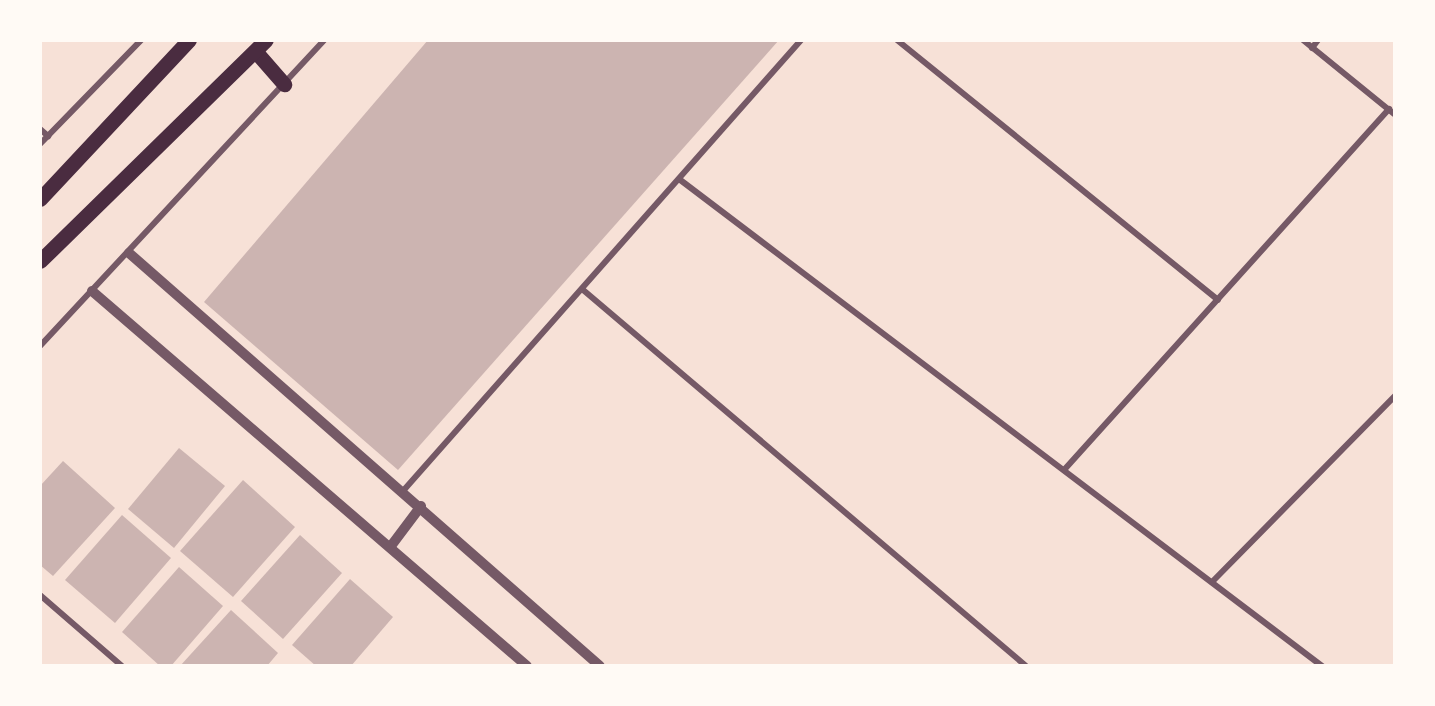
<!DOCTYPE html>
<style>
body{margin:0}
#map{position:relative;width:1435px;height:706px;overflow:hidden;background:#f7e1d7;font-family:"Source Sans 3",sans-serif}
div>[style]{position:absolute}
[style*='--x']{left:calc(var(--x)*1px);top:calc(var(--y)*1px);width:calc(var(--w)*1px);rotate:calc(var(--a)*1deg)}
.building>*{inset:0;background:#ccb4b1}
.minor>*{height:6px;margin:-3px;padding:0 3px;transform-origin:3px;border-radius:3px;background:#755966}
.tertiary>*{height:10px;margin:-5px;padding:0 5px;transform-origin:5px;border-radius:5px;background:#755966}
.primary>*{height:15px;margin:-7.5px;padding:0 7.5px;transform-origin:7.5px;border-radius:7.5px;background:#4a2c40}
span{translate:-50% -50%;white-space:nowrap;text-align:center;line-height:1.15;-webkit-text-stroke:4.5px #fffaf5;paint-order:stroke}
.frame{position:absolute;inset:0;border:42px solid #fffaf5;pointer-events:none}
</style>
<div id="map">
<div class="building">
<div style="clip-path:polygon(428px 40px,779px 40px,398px 470px,204px 302px)"></div>
<div style="clip-path:polygon(179px 448px,225px 486px,174px 548px,128px 509px)"></div>
<div style="clip-path:polygon(63px 461px,115px 508px,53px 576px,40px 565px,40px 486px)"></div>
<div style="clip-path:polygon(243px 480px,295px 527px,233px 597px,180px 551px)"></div>
<div style="clip-path:polygon(122px 515px,171px 558px,115px 623px,65px 580px)"></div>
<div style="clip-path:polygon(300px 535px,342px 573px,283px 639px,241px 601px)"></div>
<div style="clip-path:polygon(179px 567px,223px 606px,171px 666px,160px 666px,122px 632px)"></div>
<div style="clip-path:polygon(350px 579px,393px 617px,351px 666px,316px 666px,292px 645px)"></div>
<div style="clip-path:polygon(231px 610px,278px 653px,267px 666px,180px 666px)"></div>
</div>
<div class="minor">
<div style="--x:897;--y:40;--w:413;--a:39"></div>
<div style="--x:1303;--y:40;--w:117;--a:39.1"></div>
<div style="--x:1312;--y:48;--w:10;--a:-53"></div>
<div style="--x:40;--y:129;--w:11;--a:41"></div>
<div style="--x:40;--y:144;--w:145;--a:-45.8"></div>
<div style="--x:679;--y:179;--w:807;--a:37.14"></div>
<div style="--x:582;--y:289;--w:582;--a:40.33"></div>
<div style="--x:40;--y:346;--w:417;--a:-47.1"></div>
<div style="--x:1064;--y:470;--w:486;--a:-48"></div>
<div style="--x:403;--y:491;--w:602;--a:-48.57"></div>
<div style="--x:1212;--y:582;--w:260;--a:-45.5"></div>
<div style="--x:40;--y:595;--w:108;--a:40.9"></div>
</div>
<div class="tertiary">
<div style="--x:129;--y:253;--w:626;--a:41.25"></div>
<div style="--x:92;--y:291;--w:574;--a:40.76"></div>
<div style="--x:391;--y:546;--w:50;--a:-53.1"></div>
</div>
<div class="primary">
<div style="--x:256;--y:52;--w:43;--a:48.8"></div>
<div style="--x:40;--y:199;--w:218;--a:-46.9"></div>
<div style="--x:40;--y:261;--w:316;--a:-44.4"></div>
</div>
<div class="frame"></div>
</div>
